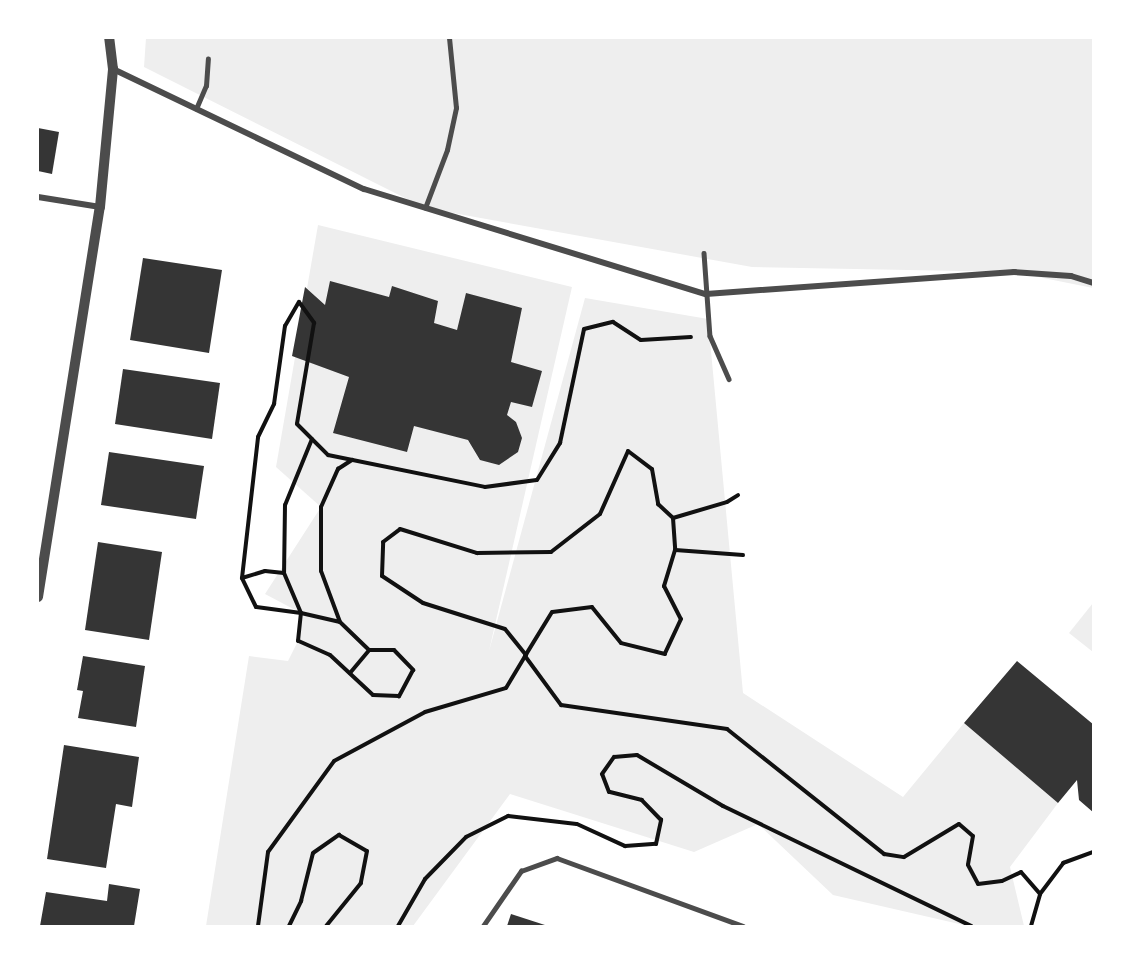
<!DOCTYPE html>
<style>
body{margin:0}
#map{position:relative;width:1131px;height:964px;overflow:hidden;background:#fff;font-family:"Sofia Sans Condensed",sans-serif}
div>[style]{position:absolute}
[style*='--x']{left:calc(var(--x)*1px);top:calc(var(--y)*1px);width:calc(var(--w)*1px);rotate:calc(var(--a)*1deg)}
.green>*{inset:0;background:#eee}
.building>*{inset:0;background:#353535}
.path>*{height:4px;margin:-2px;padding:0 2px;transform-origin:2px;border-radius:2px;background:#111}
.service>*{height:4.5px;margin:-2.25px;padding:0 2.25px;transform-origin:2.25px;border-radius:2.25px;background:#4c4c4c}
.minor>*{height:6px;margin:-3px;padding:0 3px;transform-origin:3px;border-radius:3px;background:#4c4c4c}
.tertiary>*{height:10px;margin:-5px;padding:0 5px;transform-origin:5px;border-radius:5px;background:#4c4c4c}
span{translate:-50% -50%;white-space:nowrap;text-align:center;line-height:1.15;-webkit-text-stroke:4.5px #fff;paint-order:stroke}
.frame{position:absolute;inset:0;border:39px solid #fff;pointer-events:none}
</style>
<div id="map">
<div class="green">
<div style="clip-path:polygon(146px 38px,1093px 38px,1093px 288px,1014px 272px,752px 267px,425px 208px,144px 67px)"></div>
<div style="clip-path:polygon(318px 225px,572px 287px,489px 651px,585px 298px,708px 319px,743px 693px,903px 797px,964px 723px,1058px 803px,1010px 867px,1024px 926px,968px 926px,833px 895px,758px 824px,694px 852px,510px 794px,413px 926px,206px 926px,249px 656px,288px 661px,298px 641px,301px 613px,265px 594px,321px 507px,276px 467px)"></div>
<div style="clip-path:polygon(1093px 603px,1093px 652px,1069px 633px)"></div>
</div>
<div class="building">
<div style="clip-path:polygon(38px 128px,59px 132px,52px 174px,38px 171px)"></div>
<div style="clip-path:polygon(143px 258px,222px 270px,209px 353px,130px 340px)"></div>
<div style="clip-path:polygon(330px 281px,389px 297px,392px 286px,438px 301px,434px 323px,457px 330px,466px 293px,522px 308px,511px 362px,542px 371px,532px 407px,511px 402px,507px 415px,516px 422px,522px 438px,518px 452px,499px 465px,480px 460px,468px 440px,414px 426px,407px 452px,333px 433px,349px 377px,292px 356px,305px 287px,325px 305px)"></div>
<div style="clip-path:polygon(123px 369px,220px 383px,212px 439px,115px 424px)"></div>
<div style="clip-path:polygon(109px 452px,204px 466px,196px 519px,101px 505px)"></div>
<div style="clip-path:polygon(98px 542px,162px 552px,149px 640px,85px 630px)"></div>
<div style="clip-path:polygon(83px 656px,145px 666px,136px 727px,78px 718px,83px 691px,77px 690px)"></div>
<div style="clip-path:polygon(1017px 661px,1094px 725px,1094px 813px,1079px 800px,1077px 780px,1058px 803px,964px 723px)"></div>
<div style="clip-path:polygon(64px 745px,139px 757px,132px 807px,116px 804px,106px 868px,47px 859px)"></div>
<div style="clip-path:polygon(109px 884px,140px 889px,134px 926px,40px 926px,46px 892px,107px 901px)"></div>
<div style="clip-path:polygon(511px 914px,548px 926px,507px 926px)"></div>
</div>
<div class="path">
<div style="--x:312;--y:439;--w:71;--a:112.2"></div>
<div style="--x:285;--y:505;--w:68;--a:90.8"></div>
<div style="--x:284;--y:573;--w:43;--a:67"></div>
<div style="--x:301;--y:613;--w:39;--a:13"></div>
<div style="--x:673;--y:518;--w:32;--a:86"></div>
<div style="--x:743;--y:555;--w:68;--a:-175.8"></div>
<div style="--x:675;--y:550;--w:38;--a:107"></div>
<div style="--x:664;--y:586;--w:37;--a:63"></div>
<div style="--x:681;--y:619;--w:38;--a:115"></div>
<div style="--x:665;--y:654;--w:45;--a:-166"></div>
<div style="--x:621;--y:643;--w:46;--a:-128.9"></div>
<div style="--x:592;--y:607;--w:40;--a:172.9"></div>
<div style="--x:552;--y:612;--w:52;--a:121.5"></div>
<div style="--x:525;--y:656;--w:61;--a:53.7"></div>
<div style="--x:561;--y:705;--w:168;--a:8.2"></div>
<div style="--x:727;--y:729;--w:201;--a:38.5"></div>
<div style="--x:884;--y:854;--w:20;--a:9"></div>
<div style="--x:904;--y:857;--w:64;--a:-31"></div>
<div style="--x:959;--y:824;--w:18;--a:41"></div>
<div style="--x:973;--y:836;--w:29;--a:100"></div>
<div style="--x:968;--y:865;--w:21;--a:62"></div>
<div style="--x:978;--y:884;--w:24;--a:-7"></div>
<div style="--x:1002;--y:881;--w:21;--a:-25"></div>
<div style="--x:1021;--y:872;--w:29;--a:49"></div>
<div style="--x:1040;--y:894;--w:39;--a:-53"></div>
<div style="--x:1063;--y:863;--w:33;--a:-20"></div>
<div style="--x:242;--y:578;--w:24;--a:-17"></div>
<div style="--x:265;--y:571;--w:19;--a:6"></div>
<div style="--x:369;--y:650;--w:25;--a:0"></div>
<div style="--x:394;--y:650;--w:28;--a:46"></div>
<div style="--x:413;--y:670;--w:30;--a:118"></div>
<div style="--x:399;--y:696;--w:26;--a:-178"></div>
<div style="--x:373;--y:695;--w:59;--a:-137.1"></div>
<div style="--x:330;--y:655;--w:35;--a:-156"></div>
<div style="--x:298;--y:641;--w:28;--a:-84"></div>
<div style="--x:301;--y:613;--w:45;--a:-172.4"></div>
<div style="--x:256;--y:607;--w:32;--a:-116"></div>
<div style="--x:242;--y:578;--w:142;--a:-83.5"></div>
<div style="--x:258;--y:437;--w:37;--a:-64"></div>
<div style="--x:274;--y:404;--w:79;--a:-82"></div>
<div style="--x:285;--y:326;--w:28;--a:-60"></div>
<div style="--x:299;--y:302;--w:26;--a:54"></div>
<div style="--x:314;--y:323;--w:102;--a:99.6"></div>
<div style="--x:297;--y:424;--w:44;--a:45"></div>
<div style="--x:328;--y:455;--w:160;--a:11.5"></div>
<div style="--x:485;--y:487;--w:52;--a:-7.7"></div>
<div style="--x:537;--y:480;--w:44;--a:-58.1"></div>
<div style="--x:560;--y:443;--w:116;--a:-78.1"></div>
<div style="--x:584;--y:329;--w:30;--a:-14"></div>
<div style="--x:613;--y:322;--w:33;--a:33"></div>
<div style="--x:641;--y:340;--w:50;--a:-3.4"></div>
<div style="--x:350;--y:673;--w:30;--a:-50"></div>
<div style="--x:369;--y:650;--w:40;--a:-136"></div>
<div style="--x:340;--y:622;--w:54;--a:-110.4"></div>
<div style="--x:321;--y:571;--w:64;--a:-90"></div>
<div style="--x:321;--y:507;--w:42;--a:-65.9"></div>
<div style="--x:338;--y:469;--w:17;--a:-33"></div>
<div style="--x:258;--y:926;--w:75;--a:-82.3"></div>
<div style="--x:268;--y:852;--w:112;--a:-54"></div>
<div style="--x:334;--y:761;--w:103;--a:-28.3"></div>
<div style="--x:425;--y:712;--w:84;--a:-16.5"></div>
<div style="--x:506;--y:688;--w:39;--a:-59"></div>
<div style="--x:526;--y:655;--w:33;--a:-129"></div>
<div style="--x:505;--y:629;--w:86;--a:-162.4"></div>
<div style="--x:423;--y:603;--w:49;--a:-146.6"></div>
<div style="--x:382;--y:576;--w:34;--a:-88"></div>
<div style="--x:383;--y:542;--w:21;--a:-37"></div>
<div style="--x:400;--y:529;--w:81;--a:17.3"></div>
<div style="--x:477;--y:553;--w:74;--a:-0.8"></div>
<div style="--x:551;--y:552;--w:62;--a:-37.8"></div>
<div style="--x:600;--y:514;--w:69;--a:-66"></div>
<div style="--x:628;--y:451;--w:30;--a:37"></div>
<div style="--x:652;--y:469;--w:36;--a:80"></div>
<div style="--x:658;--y:504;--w:21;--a:43"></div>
<div style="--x:673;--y:518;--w:56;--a:-16.5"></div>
<div style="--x:727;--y:502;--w:13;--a:-32"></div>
<div style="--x:289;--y:926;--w:28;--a:-64"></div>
<div style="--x:301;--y:901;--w:49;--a:-76"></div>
<div style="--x:313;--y:853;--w:32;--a:-35"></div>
<div style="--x:339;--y:835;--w:32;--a:30"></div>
<div style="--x:367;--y:851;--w:33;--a:101"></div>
<div style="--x:361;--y:883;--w:55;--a:129.1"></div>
<div style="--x:398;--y:926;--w:54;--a:-60.1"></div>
<div style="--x:425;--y:879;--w:59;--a:-45.7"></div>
<div style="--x:466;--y:837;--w:47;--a:-26.6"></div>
<div style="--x:508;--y:816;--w:69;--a:6.6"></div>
<div style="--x:577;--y:824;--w:53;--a:24.6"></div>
<div style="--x:625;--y:846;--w:31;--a:-4"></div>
<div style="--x:656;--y:844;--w:25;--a:-78"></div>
<div style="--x:661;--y:820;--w:28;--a:-134"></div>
<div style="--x:642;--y:800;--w:34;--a:-166"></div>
<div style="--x:609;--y:792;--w:19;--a:-111"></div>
<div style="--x:602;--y:774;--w:21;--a:-55"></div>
<div style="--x:614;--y:757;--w:23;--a:-5"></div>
<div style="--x:637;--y:755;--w:100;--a:30.7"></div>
<div style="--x:723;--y:806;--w:276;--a:25.8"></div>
<div style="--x:1031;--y:926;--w:33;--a:-74"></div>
</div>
<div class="service">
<div style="--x:196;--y:109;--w:25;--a:-67"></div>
<div style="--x:206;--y:86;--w:27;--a:-86"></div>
<div style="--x:425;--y:208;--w:62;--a:-69.2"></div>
<div style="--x:447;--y:150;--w:43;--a:-77.9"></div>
<div style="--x:456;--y:108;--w:70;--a:-95.7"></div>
<div style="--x:704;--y:253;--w:83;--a:85.9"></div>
<div style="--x:710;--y:336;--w:47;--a:66.2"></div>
<div style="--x:483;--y:926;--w:67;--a:-55.4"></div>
<div style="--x:521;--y:871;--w:38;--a:-20"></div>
<div style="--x:557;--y:858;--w:198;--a:20.1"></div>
</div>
<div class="minor">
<div style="--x:113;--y:69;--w:278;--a:25.6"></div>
<div style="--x:364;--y:189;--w:358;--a:17.1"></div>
<div style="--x:706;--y:294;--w:309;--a:-4.1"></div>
<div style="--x:1014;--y:272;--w:57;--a:4"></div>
<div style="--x:1071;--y:276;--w:24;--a:17"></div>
<div style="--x:38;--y:197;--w:63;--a:9.2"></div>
</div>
<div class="tertiary">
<div style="--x:38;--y:597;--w:395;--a:-81"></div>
<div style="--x:100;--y:207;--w:139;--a:-84.6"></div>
<div style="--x:113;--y:69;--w:31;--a:-97"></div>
</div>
<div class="frame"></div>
</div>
